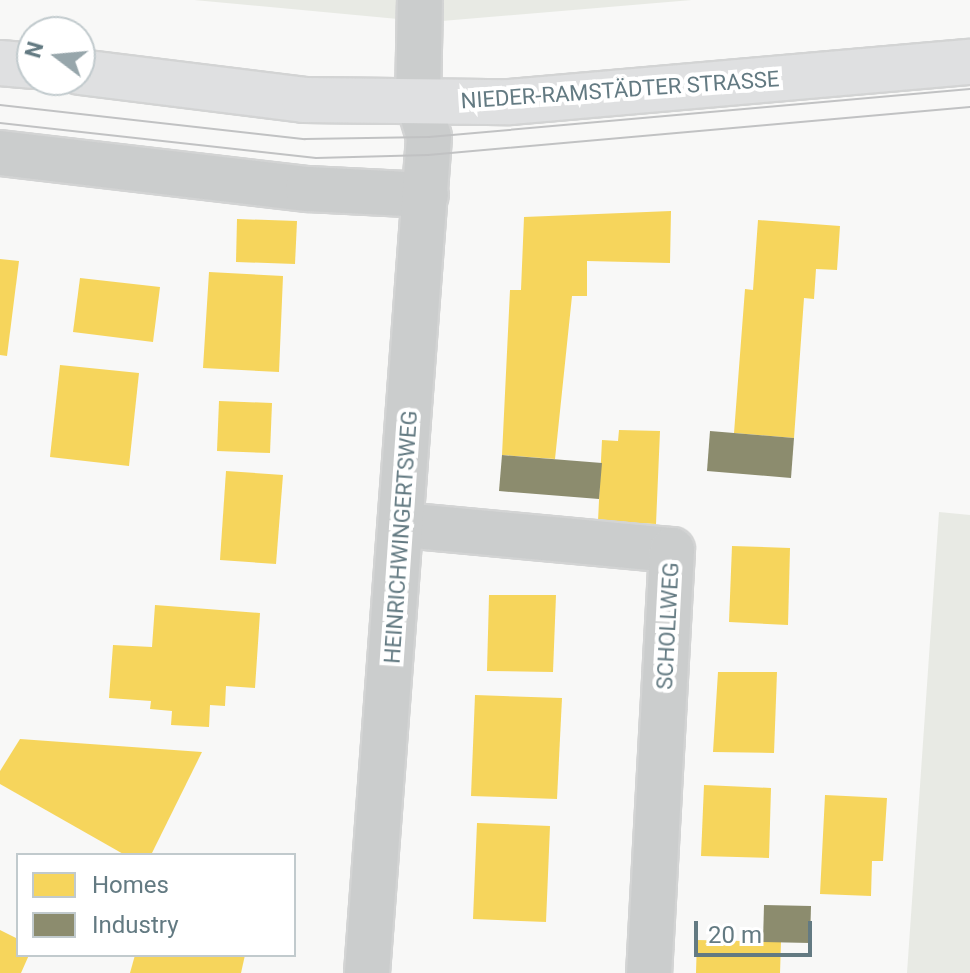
<!DOCTYPE html>
<meta charset="utf-8">
<style>
body{margin:0}
#map{position:relative;width:970px;height:973px;overflow:hidden;background:#f8f8f7;font-family:Roboto,sans-serif}
div>[style]{position:absolute}
[style*='--x']{left:calc(var(--x)*1px);top:calc(var(--y)*1px);width:calc(var(--w)*1px);rotate:calc(var(--a)*1deg)}
.green>*{inset:0;background:#e8eae4}
.homes>*{inset:0;background:#f6d55c}
.industry>*{inset:0;background:#8c8c6e}
.roads{filter:drop-shadow(2px 0 #d3d4d4) drop-shadow(-2px 0 #d3d4d4) drop-shadow(0 2px #d3d4d4) drop-shadow(0 -2px #d3d4d4)}
.minor>*{height:44px;margin:-22px;padding:0 22px;transform-origin:22px;border-radius:22px;background:#cbcdcd}
.major>*{height:44px;margin:-22px;padding:0 22px;transform-origin:22px;border-radius:22px;background:#dfe0e1}
.tram>*{height:2px;margin:-1px;padding:0 1px;transform-origin:1px;border-radius:1px;background:#c1c2c3}
span{translate:-50% -50%;white-space:nowrap;text-align:center;line-height:1.15;-webkit-text-stroke:8px #fff;paint-order:stroke}
.street-label{font-size:22px;color:#637a82}
.legend{position:absolute;left:16px;top:853px;width:280px;height:104px;box-sizing:border-box;background:#fff;border:2px solid #c1cacd;margin:0;padding:10px 14px;list-style:none;font-size:24px;color:#637a82}
.legend li{display:flex;align-items:center;gap:16px;height:40px}
.legend b{width:40px;border:2px solid #c1cacd}
.north{position:absolute;left:16px;top:16px;width:80px;height:80px;box-sizing:border-box;background:#fff;border:2px solid #c1cacd;border-radius:50%;rotate:286deg;font-size:22px;font-weight:700;line-height:32px;text-align:center;color:#637a82}
.north::after{content:'';display:block;margin:auto;width:28px;height:36px;background:#97a6ab;clip-path:polygon(50% 0,100% 100%,50% 72%,0 100%)}
.scale{position:absolute;left:694px;top:921px;width:118px;height:36px;box-sizing:border-box;border:4px solid #637a82;border-top:0;padding-left:10px;font-size:24px;line-height:28px;white-space:nowrap;color:#637a82;-webkit-text-stroke:6px #fff;paint-order:stroke}
</style>
<div id="map">
<div class="green">
<div style="clip-path:polygon(194px 0,692px 0,430px 22px)"></div>
<div style="clip-path:polygon(939px 512px,970px 515px,970px 973px,907px 973px)"></div>
</div>
<div class="homes">
<div style="clip-path:polygon(671px 211px,670px 263px,587px 261px,587px 296px,572px 296px,555px 459px,502px 455px,510px 290px,521px 290px,524px 217px)"></div>
<div style="clip-path:polygon(237px 219px,297px 221px,295px 264px,236px 262px)"></div>
<div style="clip-path:polygon(758px 220px,840px 226px,837px 270px,816px 269px,814px 299px,804px 298px,794px 438px,734px 433px,745px 289px,753px 290px)"></div>
<div style="clip-path:polygon(0 259px,19px 261px,7px 356px,0 355px)"></div>
<div style="clip-path:polygon(209px 272px,283px 276px,279px 372px,203px 368px)"></div>
<div style="clip-path:polygon(80px 278px,160px 287px,153px 342px,73px 332px)"></div>
<div style="clip-path:polygon(60px 365px,139px 373px,129px 466px,50px 457px)"></div>
<div style="clip-path:polygon(219px 401px,272px 403px,270px 453px,217px 451px)"></div>
<div style="clip-path:polygon(619px 430px,660px 431px,656px 524px,598px 521px,602px 440px,618px 441px)"></div>
<div style="clip-path:polygon(226px 471px,283px 475px,276px 564px,220px 560px)"></div>
<div style="clip-path:polygon(732px 546px,790px 548px,788px 625px,729px 622px)"></div>
<div style="clip-path:polygon(489px 595px,556px 595px,553px 672px,487px 671px)"></div>
<div style="clip-path:polygon(155px 605px,260px 613px,255px 688px,226px 686px,225px 706px,210px 705px,209px 727px,171px 725px,172px 711px,150px 709px,151px 701px,109px 698px,113px 645px,152px 647px)"></div>
<div style="clip-path:polygon(718px 672px,777px 672px,774px 753px,713px 752px)"></div>
<div style="clip-path:polygon(475px 695px,562px 698px,557px 799px,471px 796px)"></div>
<div style="clip-path:polygon(20px 739px,202px 752px,151px 855px,125px 855px,0 784px,0 771px)"></div>
<div style="clip-path:polygon(704px 785px,771px 788px,769px 858px,701px 856px)"></div>
<div style="clip-path:polygon(825px 795px,887px 798px,883px 861px,872px 861px,871px 896px,820px 894px)"></div>
<div style="clip-path:polygon(477px 823px,550px 826px,546px 922px,473px 919px)"></div>
<div style="clip-path:polygon(0 930px,18px 939px,18px 955px,29px 955px,21px 973px,0 973px)"></div>
<div style="clip-path:polygon(697px 940px,781px 942px,780px 973px,696px 973px)"></div>
<div style="clip-path:polygon(135px 955px,245px 955px,241px 973px,130px 973px)"></div>
</div>
<div class="industry">
<div style="clip-path:polygon(710px 431px,794px 438px,791px 478px,707px 471px)"></div>
<div style="clip-path:polygon(502px 455px,602px 463px,599px 499px,499px 491px)"></div>
<div style="clip-path:polygon(764px 905px,811px 906px,810px 943px,763px 942px)"></div>
</div>
<div class="roads">
<div class="minor">
<div style="--x:0;--y:153;--w:310;--a:6.7"></div>
<div style="--x:308;--y:189;--w:118;--a:2.9"></div>
<div style="--x:402;--y:525;--w:271;--a:5.3"></div>
<div style="--x:672;--y:550;--w:424;--a:93.1"></div>
<div style="--x:367;--y:973;--w:838;--a:-85.76"></div>
<div style="--x:429;--y:137;--w:37;--a:-107"></div>
<div style="--x:418;--y:102;--w:102;--a:-88.9"></div>
</div>
<div class="major">
<div style="--x:0;--y:63;--w:32;--a:5"></div>
<div style="--x:80;--y:72;--w:226;--a:7.1"></div>
<div style="--x:304;--y:100;--w:206;--a:0.6"></div>
<div style="--x:510;--y:102;--w:462;--a:-5"></div>
</div>
</div>
<div class="tram">
<div style="--x:0;--y:105;--w:307;--a:6.4"></div>
<div style="--x:305;--y:139;--w:124;--a:-0.9"></div>
<div style="--x:429;--y:137;--w:543;--a:-5.07"></div>
<div style="--x:0;--y:123;--w:318;--a:6.3"></div>
<div style="--x:316;--y:158;--w:112;--a:-1.5"></div>
<div style="--x:428;--y:155;--w:544;--a:-5.06"></div>
</div>
<div class="street-label">
<span style="left:620px;top:90px;rotate:-4deg">NIEDER-RAMSTÄDTER STRASSE</span>
<span style="left:401px;top:537px;rotate:-86deg">HEINRICHWINGERTSWEG</span>
<span style="left:668px;top:626px;rotate:-87deg">SCHOLLWEG</span>
</div>
<ul class="legend">
<li><b style="height:22px;background:#f6d55c"></b>Homes</li>
<li><b style="height:22px;background:#8c8c6e"></b>Industry</li>
</ul>
<div class="north">N</div>
<div class="scale">20 m</div>
</div>
